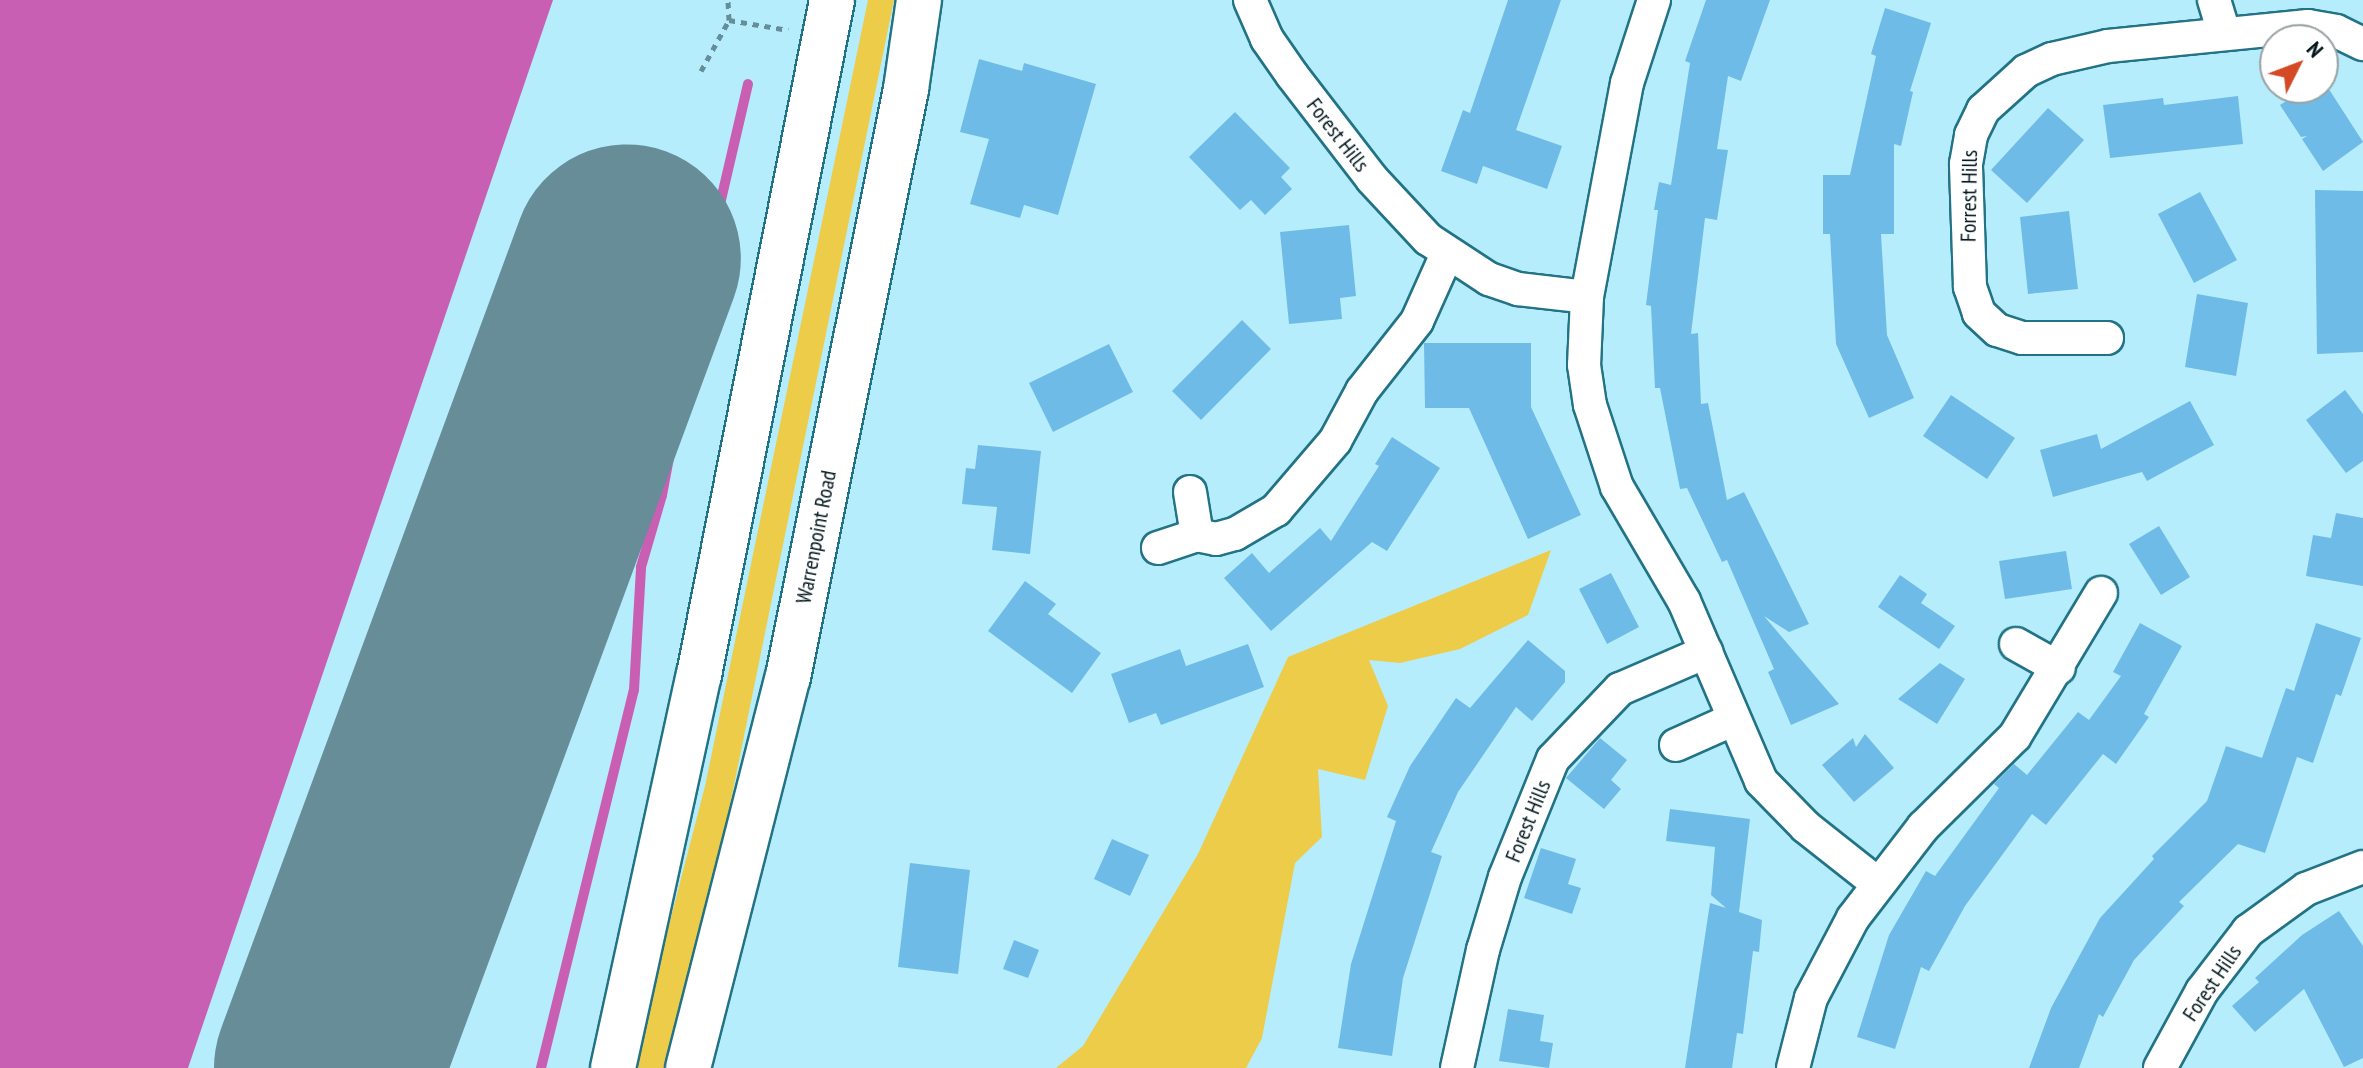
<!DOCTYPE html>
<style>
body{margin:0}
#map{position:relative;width:2363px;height:1068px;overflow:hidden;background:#b6edfc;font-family:"PT Sans Narrow",sans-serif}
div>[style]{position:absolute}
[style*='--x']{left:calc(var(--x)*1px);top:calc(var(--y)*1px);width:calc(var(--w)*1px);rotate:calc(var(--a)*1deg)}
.green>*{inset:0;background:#eccc49}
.water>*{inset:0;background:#c85fb3}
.stream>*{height:10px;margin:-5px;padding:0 5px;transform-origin:5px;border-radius:5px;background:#c85fb3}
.runway>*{height:228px;margin:-114px;padding:0 114px;transform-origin:114px;border-radius:114px;background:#668d98}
.building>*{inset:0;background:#6ebbe7}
.path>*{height:5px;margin-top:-2.5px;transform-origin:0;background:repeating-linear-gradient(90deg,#668e98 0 6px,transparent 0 12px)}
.roads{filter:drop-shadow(2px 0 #227385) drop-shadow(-2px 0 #227385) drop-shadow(0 2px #227385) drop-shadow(0 -2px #227385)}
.minor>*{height:32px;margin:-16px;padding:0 16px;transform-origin:16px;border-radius:16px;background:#fff}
.trunk>*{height:44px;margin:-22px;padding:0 22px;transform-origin:22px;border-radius:22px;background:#fff}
span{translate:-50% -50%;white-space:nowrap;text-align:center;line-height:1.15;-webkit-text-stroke:6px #fff;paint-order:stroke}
.street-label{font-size:22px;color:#02171c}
.north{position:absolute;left:2259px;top:24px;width:80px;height:80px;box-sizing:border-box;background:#fff;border:2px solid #9aa2a4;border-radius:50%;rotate:48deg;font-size:22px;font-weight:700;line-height:32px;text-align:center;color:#02171c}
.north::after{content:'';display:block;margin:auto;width:28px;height:36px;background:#d34a25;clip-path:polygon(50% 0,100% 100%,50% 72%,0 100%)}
</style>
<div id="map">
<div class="green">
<div style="clip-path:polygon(868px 0,894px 0,688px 1011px,672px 1068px,632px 1068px,705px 786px)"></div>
<div style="clip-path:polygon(1551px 550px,1528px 615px,1460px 649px,1400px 663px,1369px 660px,1388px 706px,1365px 780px,1318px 769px,1322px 837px,1295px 863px,1262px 1038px,1246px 1068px,1056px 1068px,1083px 1046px,1198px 854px,1288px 657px)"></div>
</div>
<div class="water">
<div style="clip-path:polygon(0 0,553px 0,188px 1068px,0 1068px)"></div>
</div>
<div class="stream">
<div style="--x:541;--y:1068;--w:389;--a:-76.2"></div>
<div style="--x:634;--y:690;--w:123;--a:-86.7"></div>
<div style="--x:641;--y:567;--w:75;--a:-73.7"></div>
<div style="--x:662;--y:495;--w:226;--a:-79.3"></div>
<div style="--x:704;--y:273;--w:194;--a:-76.9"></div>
</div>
<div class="runway">
<div style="--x:328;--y:1068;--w:863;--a:-69.74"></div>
</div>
<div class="building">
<div style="clip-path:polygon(1508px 0,1561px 0,1516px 130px,1562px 146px,1547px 189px,1483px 166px,1477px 184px,1441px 171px,1463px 110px,1470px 113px)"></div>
<div style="clip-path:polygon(1706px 0,1770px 0,1741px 81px,1728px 76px,1717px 149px,1728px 150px,1717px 220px,1705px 218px,1691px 334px,1698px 333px,1701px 404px,1708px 403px,1727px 500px,1744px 492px,1809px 624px,1789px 632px,1764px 616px,1839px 704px,1791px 725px,1768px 672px,1774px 669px,1727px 560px,1722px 562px,1687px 488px,1680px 489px,1660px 388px,1655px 388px,1651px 306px,1646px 305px,1658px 210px,1654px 210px,1659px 182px,1671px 185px,1690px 63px,1685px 61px)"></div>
<div style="clip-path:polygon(1885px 8px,1931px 23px,1910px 91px,1913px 92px,1901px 146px,1894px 144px,1894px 234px,1881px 234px,1887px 335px,1914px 398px,1869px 418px,1836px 344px,1830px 234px,1823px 234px,1823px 175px,1850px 175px,1876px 56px,1871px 54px)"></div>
<div style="clip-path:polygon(979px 59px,1022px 71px,1024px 63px,1096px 84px,1058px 215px,1024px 205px,1020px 218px,970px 204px,989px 139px,960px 132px)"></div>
<div style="clip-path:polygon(2323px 80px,2363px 142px,2323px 171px,2302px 139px,2307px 136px,2301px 137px,2280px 105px,2307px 88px,2323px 88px)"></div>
<div style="clip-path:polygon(2238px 96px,2243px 144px,2110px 158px,2103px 105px,2163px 98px,2164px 105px)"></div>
<div style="clip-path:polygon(2048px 108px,2084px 140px,2027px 203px,1991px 170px)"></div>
<div style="clip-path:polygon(1235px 112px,1290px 168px,1281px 177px,1292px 189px,1265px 215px,1251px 200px,1240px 210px,1189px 157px)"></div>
<div style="clip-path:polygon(2315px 190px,2363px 191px,2363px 352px,2317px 354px)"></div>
<div style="clip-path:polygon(2200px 192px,2237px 260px,2194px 283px,2158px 214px)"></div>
<div style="clip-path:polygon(2069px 211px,2078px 289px,2028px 294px,2020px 217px)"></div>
<div style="clip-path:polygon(1349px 225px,1356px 296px,1340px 298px,1342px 319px,1289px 324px,1280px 232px)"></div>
<div style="clip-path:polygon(2197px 294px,2248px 303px,2236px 376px,2185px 367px)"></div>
<div style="clip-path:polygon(1242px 320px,1271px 349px,1201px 420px,1172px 391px)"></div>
<div style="clip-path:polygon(1424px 343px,1531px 343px,1531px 407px,1581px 515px,1528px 539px,1469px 408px,1425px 408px)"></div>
<div style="clip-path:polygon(1109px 344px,1133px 392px,1053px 432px,1029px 383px)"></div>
<div style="clip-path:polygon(2345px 390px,2363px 414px,2363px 461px,2346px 473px,2306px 420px)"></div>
<div style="clip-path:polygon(1951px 395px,2015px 438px,1987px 479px,1923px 436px)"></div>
<div style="clip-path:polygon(2190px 401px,2214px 445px,2147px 481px,2142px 472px,2053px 497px,2040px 450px,2097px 434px,2101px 449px)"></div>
<div style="clip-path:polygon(1392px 437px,1440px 468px,1387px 551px,1372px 542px,1271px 631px,1224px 578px,1252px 553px,1269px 573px,1320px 528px,1331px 541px,1379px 466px,1375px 464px)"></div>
<div style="clip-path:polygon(978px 445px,1041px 451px,1030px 554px,992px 550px,997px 507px,962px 504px,966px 468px,975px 469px)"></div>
<div style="clip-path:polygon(2336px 513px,2363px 518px,2363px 586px,2306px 576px,2313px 535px,2331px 538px)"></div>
<div style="clip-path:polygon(2159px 526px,2190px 577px,2161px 595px,2129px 544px)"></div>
<div style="clip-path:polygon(2066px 551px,2072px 589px,2005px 599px,1999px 561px)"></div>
<div style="clip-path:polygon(1611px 573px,1639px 627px,1607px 644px,1579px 589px)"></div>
<div style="clip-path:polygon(1900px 575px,1927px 594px,1921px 603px,1955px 626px,1939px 649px,1878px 607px)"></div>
<div style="clip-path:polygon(1025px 581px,1056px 604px,1048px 614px,1101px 653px,1072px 693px,988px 631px)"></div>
<div style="clip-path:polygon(2140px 623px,2182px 646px,2144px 714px,2149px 717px,2116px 764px,2103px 754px,2046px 825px,2032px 814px,1965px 906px,1929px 971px,1921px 967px,1895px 1049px,1857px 1037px,1889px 935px,1926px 871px,1935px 876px,1999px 788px,1994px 784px,2014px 764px,2027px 775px,2078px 712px,2089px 720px,2121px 676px,2113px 672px)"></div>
<div style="clip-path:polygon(2316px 623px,2361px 638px,2341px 696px,2336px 694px,2313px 763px,2297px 757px,2265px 853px,2238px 844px,2179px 902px,2184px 906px,2134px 960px,2103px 1017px,2099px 1014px,2079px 1068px,2029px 1068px,2051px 1008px,2100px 918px,2154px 859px,2152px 856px,2207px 801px,2226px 746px,2262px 758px,2286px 688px,2294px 691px)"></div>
<div style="clip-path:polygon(1528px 640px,1565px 671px,1565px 682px,1532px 721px,1516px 707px,1458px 792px,1431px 852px,1442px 856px,1403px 978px,1392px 1056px,1338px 1048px,1351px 964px,1396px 821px,1387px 817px,1410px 766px,1456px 698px,1470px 708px)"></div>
<div style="clip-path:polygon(1248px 644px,1264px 687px,1161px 725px,1156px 713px,1129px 723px,1111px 674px,1180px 649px,1186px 666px)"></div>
<div style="clip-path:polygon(1940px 663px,1965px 679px,1937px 724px,1898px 699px)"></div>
<div style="clip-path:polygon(1865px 734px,1894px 768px,1854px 802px,1822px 765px,1853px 738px,1856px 747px)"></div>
<div style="clip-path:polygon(1600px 738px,1627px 760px,1611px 780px,1621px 789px,1604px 809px,1566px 778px)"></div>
<div style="clip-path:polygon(1670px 809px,1750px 819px,1739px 912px,1762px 920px,1759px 952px,1753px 951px,1743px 1034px,1737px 1033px,1732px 1068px,1685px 1068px,1710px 903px,1726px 908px,1711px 895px,1715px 847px,1666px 841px)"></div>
<div style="clip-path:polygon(1112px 839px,1149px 855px,1130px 896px,1094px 879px)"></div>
<div style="clip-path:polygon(1541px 848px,1576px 859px,1568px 884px,1581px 888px,1572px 914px,1524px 898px)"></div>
<div style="clip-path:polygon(910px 863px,970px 870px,958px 974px,898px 967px)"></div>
<div style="clip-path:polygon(2339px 911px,2363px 946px,2363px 1058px,2344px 1067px,2304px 989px,2255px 1032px,2232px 1006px,2259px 982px,2255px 978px,2302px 935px)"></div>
<div style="clip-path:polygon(1014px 940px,1039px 950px,1028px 978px,1003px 969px)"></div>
<div style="clip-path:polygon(1508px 1009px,1544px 1015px,1540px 1041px,1553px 1043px,1549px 1068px,1499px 1061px)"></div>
</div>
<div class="path">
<div style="--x:729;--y:20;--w:60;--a:9.6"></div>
<div style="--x:701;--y:71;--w:58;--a:-61.2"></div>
<div style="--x:729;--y:20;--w:20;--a:-93"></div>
</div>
<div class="roads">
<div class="minor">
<div style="--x:1250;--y:0;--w:43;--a:66.4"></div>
<div style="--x:1267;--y:39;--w:44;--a:55.2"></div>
<div style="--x:1292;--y:75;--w:131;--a:52.4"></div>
<div style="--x:1372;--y:179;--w:82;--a:47"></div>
<div style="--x:1428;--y:239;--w:73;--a:33.3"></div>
<div style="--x:1489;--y:279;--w:31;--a:19"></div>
<div style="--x:1518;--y:289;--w:69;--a:6.6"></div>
<div style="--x:1654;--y:0;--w:87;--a:108"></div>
<div style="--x:1627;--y:83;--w:218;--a:100.6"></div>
<div style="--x:1587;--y:297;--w:68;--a:92.5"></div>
<div style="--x:1584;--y:365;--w:40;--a:81.5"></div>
<div style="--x:1590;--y:405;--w:86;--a:71.8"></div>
<div style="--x:1617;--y:487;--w:132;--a:59.6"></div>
<div style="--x:1684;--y:601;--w:196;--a:66.8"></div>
<div style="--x:1761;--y:781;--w:64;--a:45.6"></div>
<div style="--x:1806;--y:827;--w:90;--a:38.3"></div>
<div style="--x:2214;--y:0;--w:34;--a:73"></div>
<div style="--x:2107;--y:338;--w:85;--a:180"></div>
<div style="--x:2022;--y:338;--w:26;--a:-162"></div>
<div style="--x:1997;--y:330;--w:25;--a:-137"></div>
<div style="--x:1979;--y:313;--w:28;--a:-109"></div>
<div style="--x:1970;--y:287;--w:123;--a:-91.9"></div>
<div style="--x:1966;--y:164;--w:29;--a:-80"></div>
<div style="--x:1971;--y:135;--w:28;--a:-64"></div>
<div style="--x:1983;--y:110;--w:58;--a:-42.2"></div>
<div style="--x:2026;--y:71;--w:29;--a:-25"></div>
<div style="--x:2052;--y:59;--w:57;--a:-13.1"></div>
<div style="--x:2108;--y:46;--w:201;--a:-5.7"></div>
<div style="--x:2308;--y:26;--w:28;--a:10"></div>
<div style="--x:2336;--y:31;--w:30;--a:26"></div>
<div style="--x:1190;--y:492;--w:44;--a:80.8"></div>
<div style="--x:1158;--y:548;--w:41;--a:-18.4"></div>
<div style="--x:1197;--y:535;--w:19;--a:12"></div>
<div style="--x:1216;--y:539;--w:20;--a:-15"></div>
<div style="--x:1235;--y:534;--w:48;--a:-30.3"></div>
<div style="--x:1276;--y:510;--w:91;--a:-49.5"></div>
<div style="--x:1335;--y:441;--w:57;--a:-61.6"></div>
<div style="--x:1362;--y:391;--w:89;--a:-51.8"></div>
<div style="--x:1417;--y:321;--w:73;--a:-65.9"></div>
<div style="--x:2016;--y:644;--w:49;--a:29.2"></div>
<div style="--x:1676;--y:745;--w:61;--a:-24.1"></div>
<div style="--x:1457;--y:1068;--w:121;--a:-77.6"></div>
<div style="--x:1483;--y:950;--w:76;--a:-73.2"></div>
<div style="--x:1505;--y:877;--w:127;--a:-67.9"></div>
<div style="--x:1553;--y:759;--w:97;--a:-46.3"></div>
<div style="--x:1620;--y:689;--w:94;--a:-23.3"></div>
<div style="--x:1793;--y:1068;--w:72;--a:-75.6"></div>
<div style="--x:1811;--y:998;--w:90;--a:-62.3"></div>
<div style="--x:1853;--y:918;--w:115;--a:-52.4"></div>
<div style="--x:1923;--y:827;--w:129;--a:-44.7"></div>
<div style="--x:2015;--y:736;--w:167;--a:-59"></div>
<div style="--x:2160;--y:1068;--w:88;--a:-61.4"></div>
<div style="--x:2202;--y:991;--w:76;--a:-52.5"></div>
<div style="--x:2248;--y:931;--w:72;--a:-35.9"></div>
<div style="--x:2306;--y:889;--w:61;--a:-21.1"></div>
</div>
<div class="trunk">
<div style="--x:613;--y:1068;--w:402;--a:-77.7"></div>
<div style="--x:699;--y:675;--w:688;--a:-78.85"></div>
<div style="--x:688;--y:1068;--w:404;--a:-75.7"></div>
<div style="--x:788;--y:677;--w:600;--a:-78.65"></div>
<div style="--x:906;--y:89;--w:90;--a:-81.7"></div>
</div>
</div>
<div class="street-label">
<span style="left:1338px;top:135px;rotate:52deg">Forest Hills</span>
<span style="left:1969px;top:196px;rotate:-89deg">Forrest Hills</span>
<span style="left:816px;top:537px;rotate:-79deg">Warrenpoint Road</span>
<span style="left:1528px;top:821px;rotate:-68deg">Forest Hills</span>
<span style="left:2212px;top:983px;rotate:-56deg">Forest Hills</span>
</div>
<div class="north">N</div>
</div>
